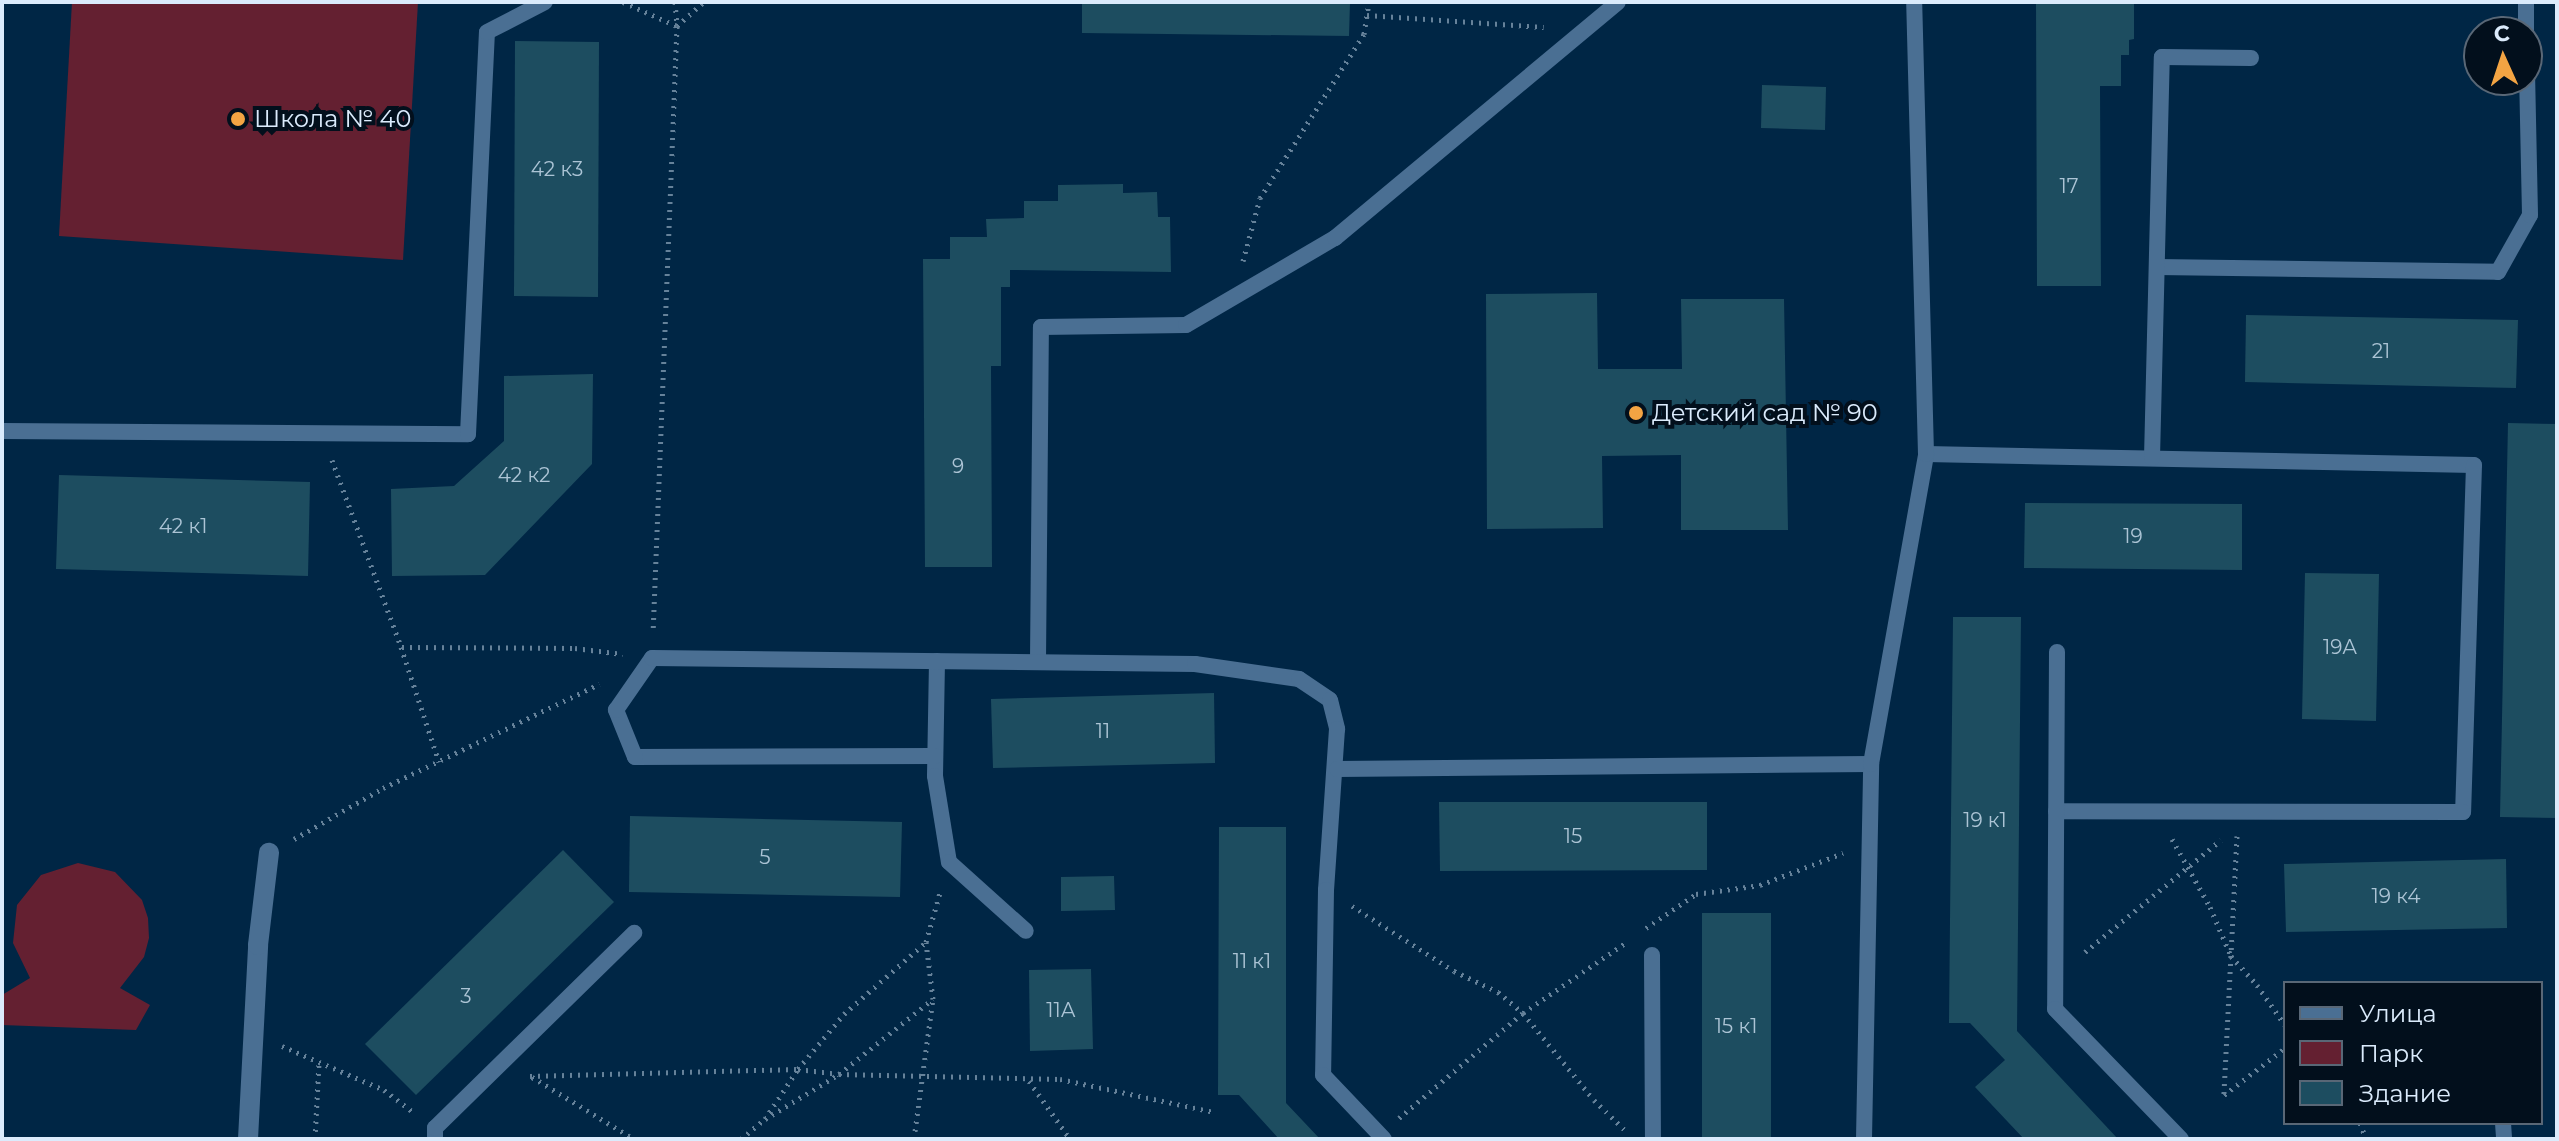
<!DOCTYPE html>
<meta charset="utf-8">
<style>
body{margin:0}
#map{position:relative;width:2559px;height:1141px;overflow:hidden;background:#002645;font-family:Montserrat,sans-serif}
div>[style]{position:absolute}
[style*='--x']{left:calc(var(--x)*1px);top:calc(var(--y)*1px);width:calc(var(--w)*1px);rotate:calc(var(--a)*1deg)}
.green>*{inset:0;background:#642031}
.building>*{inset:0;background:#1d4d60}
.path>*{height:5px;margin-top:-2.5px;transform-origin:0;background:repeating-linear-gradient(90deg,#66829a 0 2px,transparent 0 8px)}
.lane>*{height:16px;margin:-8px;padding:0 8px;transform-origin:8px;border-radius:8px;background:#4a6f93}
.street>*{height:20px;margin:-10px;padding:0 10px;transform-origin:10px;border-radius:10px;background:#4a6f93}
.dots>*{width:22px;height:22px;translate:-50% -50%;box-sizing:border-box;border:4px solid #020f1c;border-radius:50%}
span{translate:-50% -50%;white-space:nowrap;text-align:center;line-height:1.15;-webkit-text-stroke:8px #020f1c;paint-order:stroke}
.number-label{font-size:20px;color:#acc4d5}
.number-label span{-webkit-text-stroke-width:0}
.poi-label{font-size:24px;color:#dbebfc}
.left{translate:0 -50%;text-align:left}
.frame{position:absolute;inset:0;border:4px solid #dbebfc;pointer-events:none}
.legend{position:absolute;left:2283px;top:981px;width:260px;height:144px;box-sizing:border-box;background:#020f1c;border:2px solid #596776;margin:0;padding:10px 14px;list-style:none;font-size:24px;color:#dbebfc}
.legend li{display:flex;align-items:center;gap:16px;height:40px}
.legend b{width:40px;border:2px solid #596776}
.north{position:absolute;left:2463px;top:16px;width:80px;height:80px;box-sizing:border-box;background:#020f1c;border:2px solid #596776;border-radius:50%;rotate:357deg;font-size:22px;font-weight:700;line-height:32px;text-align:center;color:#dbebfc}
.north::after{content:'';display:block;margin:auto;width:28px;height:36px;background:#f3a443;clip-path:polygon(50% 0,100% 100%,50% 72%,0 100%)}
</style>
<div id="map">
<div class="green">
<div style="clip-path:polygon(72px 2px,418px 2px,403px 260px,59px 236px)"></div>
<div style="clip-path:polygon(78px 863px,115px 872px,142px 900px,148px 918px,149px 938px,144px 957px,120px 988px,150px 1005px,136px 1030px,2px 1025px,2px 995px,30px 978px,13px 943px,17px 905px,41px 875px)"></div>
</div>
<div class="building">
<div style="clip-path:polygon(1082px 2px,1350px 2px,1349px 36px,1082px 33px)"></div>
<div style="clip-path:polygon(2036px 2px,2134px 2px,2134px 39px,2129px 40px,2129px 55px,2121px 55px,2121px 86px,2100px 86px,2101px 286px,2037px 286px)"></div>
<div style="clip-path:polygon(515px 41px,599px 42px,598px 297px,514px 296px)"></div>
<div style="clip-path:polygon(1762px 85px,1826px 87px,1825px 130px,1761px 128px)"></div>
<div style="clip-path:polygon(1123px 184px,1123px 193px,1157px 192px,1158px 217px,1170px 217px,1171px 272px,1010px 270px,1010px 287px,1001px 287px,1001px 366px,991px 366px,992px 567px,925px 567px,923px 259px,950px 259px,950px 237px,987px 237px,986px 219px,1024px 218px,1024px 201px,1058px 201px,1058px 185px)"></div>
<div style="clip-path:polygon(1597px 293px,1598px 369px,1682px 369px,1681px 299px,1784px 299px,1788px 530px,1681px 530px,1681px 455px,1602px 456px,1603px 528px,1487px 529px,1486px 294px)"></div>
<div style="clip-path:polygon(2246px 315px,2518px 320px,2516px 388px,2245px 382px)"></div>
<div style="clip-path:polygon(593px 374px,592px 464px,485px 575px,392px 576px,391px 489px,454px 486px,504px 441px,504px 376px)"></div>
<div style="clip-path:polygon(2508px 423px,2557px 424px,2557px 818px,2500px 817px)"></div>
<div style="clip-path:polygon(59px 475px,310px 482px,308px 576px,56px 569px)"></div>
<div style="clip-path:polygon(2025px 503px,2242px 504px,2242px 570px,2024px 568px)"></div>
<div style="clip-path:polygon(2305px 573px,2379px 574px,2376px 721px,2302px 719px)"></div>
<div style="clip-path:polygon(1953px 617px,2021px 617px,2017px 1031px,2118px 1139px,2024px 1139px,1975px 1087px,2005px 1060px,1970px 1023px,1949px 1023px)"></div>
<div style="clip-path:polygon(1214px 693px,1215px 763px,993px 768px,991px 699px)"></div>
<div style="clip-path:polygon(1439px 802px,1707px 802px,1707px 870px,1440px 871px)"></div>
<div style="clip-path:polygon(630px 816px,902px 822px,900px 897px,629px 892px)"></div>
<div style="clip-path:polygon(1219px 827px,1286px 827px,1286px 1103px,1320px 1139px,1279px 1139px,1239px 1095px,1218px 1095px)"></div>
<div style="clip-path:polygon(563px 850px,614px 902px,416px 1095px,365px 1044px)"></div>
<div style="clip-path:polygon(2506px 859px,2507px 928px,2286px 932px,2284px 864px)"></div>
<div style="clip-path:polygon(1114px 876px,1115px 910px,1061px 911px,1061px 877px)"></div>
<div style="clip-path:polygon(1702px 913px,1771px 913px,1771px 1139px,1702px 1139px)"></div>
<div style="clip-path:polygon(1091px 969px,1093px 1049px,1030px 1051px,1029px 970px)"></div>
</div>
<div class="path">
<div style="--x:623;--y:2;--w:59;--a:24"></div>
<div style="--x:677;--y:26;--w:607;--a:92.26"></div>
<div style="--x:675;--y:2;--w:24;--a:85"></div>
<div style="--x:1367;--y:15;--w:177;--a:3.9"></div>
<div style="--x:677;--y:26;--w:36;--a:-42"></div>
<div style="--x:1243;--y:261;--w:65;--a:-74.9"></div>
<div style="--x:1260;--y:198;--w:194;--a:-57.6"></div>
<div style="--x:1364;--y:34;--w:32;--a:-81"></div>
<div style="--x:332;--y:460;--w:199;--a:69.7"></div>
<div style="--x:401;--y:647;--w:121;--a:71.7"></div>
<div style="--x:402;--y:647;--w:173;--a:0.3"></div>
<div style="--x:575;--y:648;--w:48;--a:7.1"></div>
<div style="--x:2237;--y:836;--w:259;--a:92.9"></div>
<div style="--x:2224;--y:1095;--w:77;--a:-37.6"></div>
<div style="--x:294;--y:839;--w:103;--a:-29.8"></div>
<div style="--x:383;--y:788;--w:240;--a:-25.7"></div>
<div style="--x:2172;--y:839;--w:78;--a:60.8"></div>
<div style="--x:2210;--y:907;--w:53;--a:66.8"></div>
<div style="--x:2231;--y:956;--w:39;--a:48"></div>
<div style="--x:2257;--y:985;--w:49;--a:55"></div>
<div style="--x:1352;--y:906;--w:121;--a:32.5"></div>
<div style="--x:1454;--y:971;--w:49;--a:25.5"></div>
<div style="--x:1498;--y:992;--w:33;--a:40"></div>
<div style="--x:1523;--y:1013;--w:112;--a:50.8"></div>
<div style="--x:1594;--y:1100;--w:43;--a:44.1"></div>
<div style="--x:1646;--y:928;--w:60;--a:-34.2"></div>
<div style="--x:1696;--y:894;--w:65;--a:-8"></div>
<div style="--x:1760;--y:885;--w:89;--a:-21.1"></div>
<div style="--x:2085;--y:952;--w:176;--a:-39.5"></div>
<div style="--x:282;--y:1046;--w:111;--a:23.3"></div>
<div style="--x:384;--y:1090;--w:39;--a:37"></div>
<div style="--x:530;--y:1076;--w:268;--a:-1.5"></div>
<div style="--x:798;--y:1069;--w:41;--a:7"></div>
<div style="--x:839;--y:1074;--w:221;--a:1.3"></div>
<div style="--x:1060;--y:1079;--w:157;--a:12.1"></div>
<div style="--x:532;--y:1077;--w:119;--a:31.3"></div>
<div style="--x:1029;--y:1081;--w:71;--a:54.7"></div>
<div style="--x:1399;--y:1118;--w:162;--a:-40.3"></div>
<div style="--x:1523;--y:1013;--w:127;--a:-34.4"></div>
<div style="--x:765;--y:1119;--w:60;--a:-56.6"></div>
<div style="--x:798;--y:1069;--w:72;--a:-50.1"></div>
<div style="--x:844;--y:1014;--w:109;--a:-41.3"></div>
<div style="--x:2360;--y:1123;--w:17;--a:69"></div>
<div style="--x:315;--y:1139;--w:77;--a:-87"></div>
<div style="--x:741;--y:1139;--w:31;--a:-40"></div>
<div style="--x:765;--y:1119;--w:87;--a:-31.3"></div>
<div style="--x:839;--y:1074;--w:120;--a:-38.6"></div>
<div style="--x:914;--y:1139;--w:141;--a:-82.3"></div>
<div style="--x:933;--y:999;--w:57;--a:-97"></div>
<div style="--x:926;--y:942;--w:55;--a:-74.2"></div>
</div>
<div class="lane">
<div style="--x:2526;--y:2;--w:30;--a:90"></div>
<div style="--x:2157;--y:267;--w:341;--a:0.8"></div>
<div style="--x:2498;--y:272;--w:65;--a:-60.7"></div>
<div style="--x:2530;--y:215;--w:144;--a:-91.2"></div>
<div style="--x:2;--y:431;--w:466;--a:0.4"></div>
<div style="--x:468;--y:434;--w:402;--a:-87.3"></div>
<div style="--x:487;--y:32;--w:65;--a:-27.3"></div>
<div style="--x:1926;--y:454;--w:548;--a:1.15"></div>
<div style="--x:2474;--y:465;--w:347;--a:91.8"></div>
<div style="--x:2463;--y:812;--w:407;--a:-179.9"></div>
<div style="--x:2152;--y:458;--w:401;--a:-88.6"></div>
<div style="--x:2162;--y:57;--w:89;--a:0.6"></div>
<div style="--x:2057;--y:652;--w:357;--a:90.3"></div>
<div style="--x:2055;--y:1009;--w:181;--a:45.9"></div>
<div style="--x:937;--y:661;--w:115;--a:91"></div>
<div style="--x:935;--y:776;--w:87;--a:80.8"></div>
<div style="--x:949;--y:862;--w:103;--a:41.9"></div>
<div style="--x:1038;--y:661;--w:334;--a:-89.5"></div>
<div style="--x:1041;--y:327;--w:145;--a:-0.8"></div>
<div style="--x:1186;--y:325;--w:173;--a:-30.3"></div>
<div style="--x:1335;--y:238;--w:368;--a:-39.8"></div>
<div style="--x:935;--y:756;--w:300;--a:179.8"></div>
<div style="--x:635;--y:757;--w:51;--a:-112"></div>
<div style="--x:616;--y:710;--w:63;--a:-55.3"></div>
<div style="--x:652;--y:658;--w:543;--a:0.63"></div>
<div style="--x:1195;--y:664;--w:105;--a:8.2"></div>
<div style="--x:1299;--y:679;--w:37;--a:34"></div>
<div style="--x:1330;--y:700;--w:30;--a:76"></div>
<div style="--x:1337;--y:729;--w:161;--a:93.9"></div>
<div style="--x:1326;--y:890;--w:185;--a:90.9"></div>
<div style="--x:1323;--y:1075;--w:88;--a:46.4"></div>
<div style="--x:1337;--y:769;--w:534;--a:-0.54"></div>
<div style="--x:1652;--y:955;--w:184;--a:89.7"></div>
<div style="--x:2503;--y:1123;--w:16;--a:86"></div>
<div style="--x:435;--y:1139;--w:11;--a:-90"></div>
<div style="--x:435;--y:1128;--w:279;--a:-44.4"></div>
<div style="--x:1864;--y:1139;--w:375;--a:-88.9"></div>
<div style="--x:1871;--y:764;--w:315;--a:-79.9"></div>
<div style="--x:1926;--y:454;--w:452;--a:-91.5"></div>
</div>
<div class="street">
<div style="--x:248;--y:1139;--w:194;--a:-87"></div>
<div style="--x:258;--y:945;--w:93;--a:-83.2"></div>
</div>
<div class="dots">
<div style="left:238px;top:119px;background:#f3a443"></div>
<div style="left:1636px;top:413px;background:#f3a443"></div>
</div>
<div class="number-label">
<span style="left:557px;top:169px">42 к3</span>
<span style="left:2069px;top:186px">17</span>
<span style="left:2381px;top:351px">21</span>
<span style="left:958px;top:466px">9</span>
<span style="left:524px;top:475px">42 к2</span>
<span style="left:183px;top:526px">42 к1</span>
<span style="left:2133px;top:536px">19</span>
<span style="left:2340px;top:647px">19А</span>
<span style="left:1103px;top:731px">11</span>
<span style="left:1985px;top:820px">19 к1</span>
<span style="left:1573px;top:836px">15</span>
<span style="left:765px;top:857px">5</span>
<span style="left:2396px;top:896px">19 к4</span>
<span style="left:1252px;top:961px">11 к1</span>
<span style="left:466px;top:996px">3</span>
<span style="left:1061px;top:1010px">11А</span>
<span style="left:1736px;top:1026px">15 к1</span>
</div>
<div class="poi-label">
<span class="left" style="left:254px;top:119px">Школа № 40</span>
<span class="left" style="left:1652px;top:413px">Детский сад № 90</span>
</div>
<div class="frame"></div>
<ul class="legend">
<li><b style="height:10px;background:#4a6f93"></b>Улица</li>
<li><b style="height:22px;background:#642031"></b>Парк</li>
<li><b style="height:22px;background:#1d4d60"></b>Здание</li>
</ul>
<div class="north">С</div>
</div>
